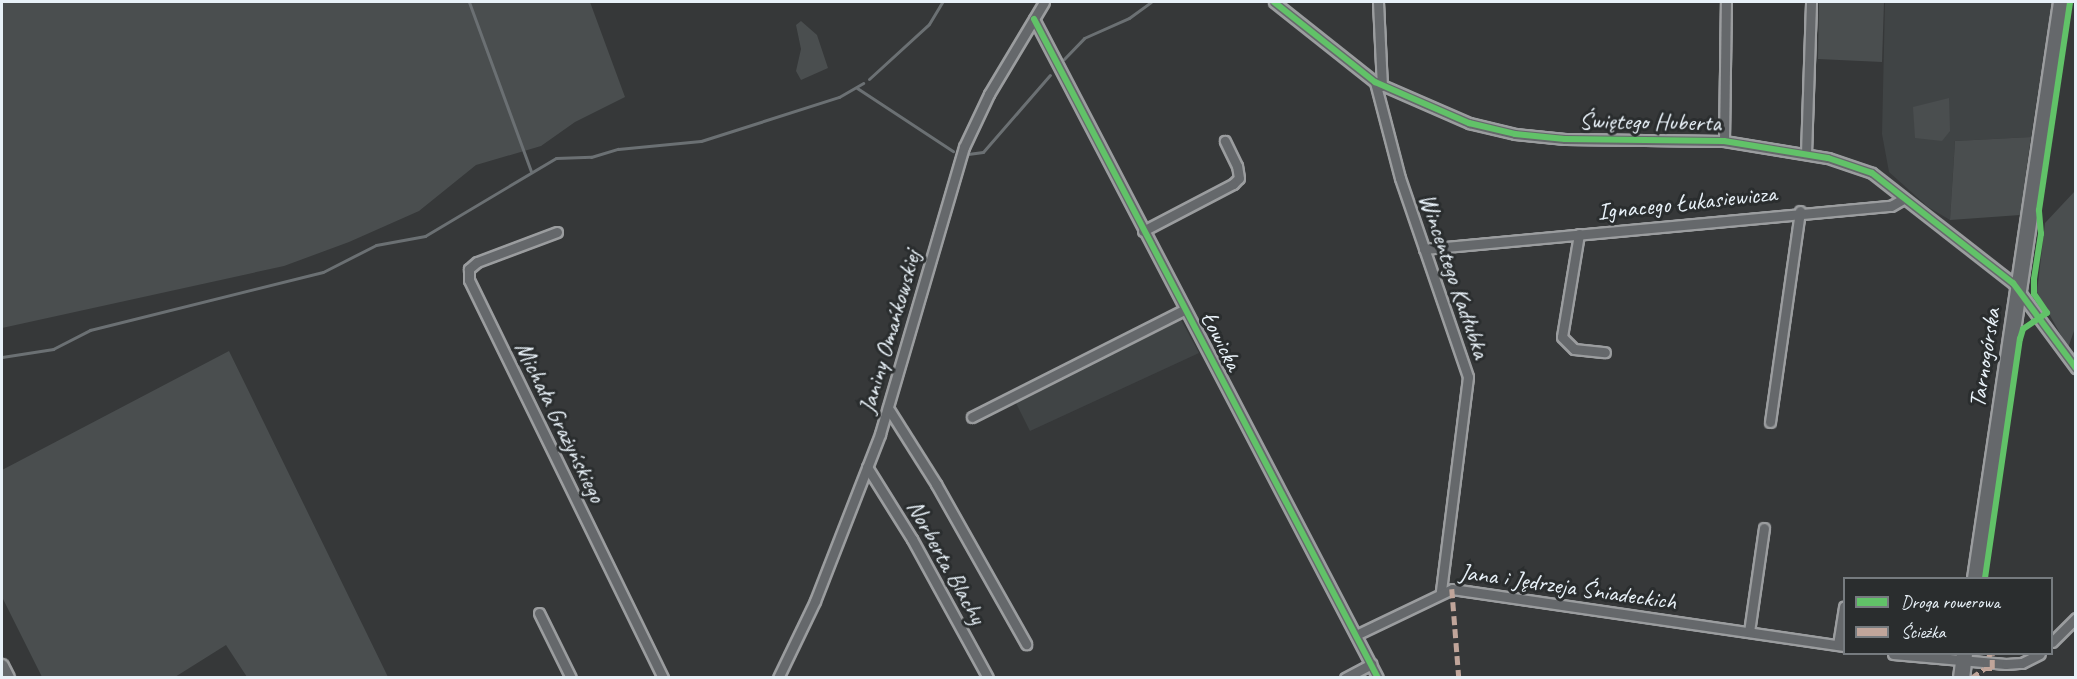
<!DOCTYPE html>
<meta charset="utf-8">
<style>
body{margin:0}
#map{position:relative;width:2077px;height:679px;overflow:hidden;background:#363839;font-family:Caveat,sans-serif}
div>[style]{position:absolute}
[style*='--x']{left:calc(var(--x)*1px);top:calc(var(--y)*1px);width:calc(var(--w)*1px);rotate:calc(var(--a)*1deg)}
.built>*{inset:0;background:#404445}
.green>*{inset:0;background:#4a4e4f}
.stream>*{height:3px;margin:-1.5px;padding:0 1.5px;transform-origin:1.5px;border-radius:1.5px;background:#6b7073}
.roads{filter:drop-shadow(2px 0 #9b9d9f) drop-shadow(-2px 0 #9b9d9f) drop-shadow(0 2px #9b9d9f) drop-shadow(0 -2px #9b9d9f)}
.minor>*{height:9px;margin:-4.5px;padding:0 4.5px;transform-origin:4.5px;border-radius:4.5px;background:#65686b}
.tertiary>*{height:12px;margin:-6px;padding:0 6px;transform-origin:6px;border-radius:6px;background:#65686b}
.primary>*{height:15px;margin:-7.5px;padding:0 7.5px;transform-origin:7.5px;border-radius:7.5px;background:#65686b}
.quiet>*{height:4.5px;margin-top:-2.25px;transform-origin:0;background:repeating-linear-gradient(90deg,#c0a59a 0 9px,transparent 0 13.5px)}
.cycleway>*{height:6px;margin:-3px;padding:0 3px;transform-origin:3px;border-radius:3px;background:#61c268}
span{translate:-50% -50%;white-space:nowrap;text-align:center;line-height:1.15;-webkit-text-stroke:6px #2a2d2e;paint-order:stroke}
.street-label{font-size:24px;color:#e8f1f8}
.frame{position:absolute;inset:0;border:3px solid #e8f1f8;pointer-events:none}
.legend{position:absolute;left:1843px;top:577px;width:210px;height:78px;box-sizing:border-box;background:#2a2d2e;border:2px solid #767b7f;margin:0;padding:8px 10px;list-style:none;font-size:18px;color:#e8f1f8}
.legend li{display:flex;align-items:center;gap:12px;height:30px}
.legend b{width:30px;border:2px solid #767b7f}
</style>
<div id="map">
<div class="built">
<div style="clip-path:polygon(1885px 2px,2052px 2px,2031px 137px,1955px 141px,1950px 220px,1928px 207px,1889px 172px,1882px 134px)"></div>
<div style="clip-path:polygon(1179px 316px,1199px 353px,1030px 431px,1013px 397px)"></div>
</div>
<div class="green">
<div style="clip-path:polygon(2px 2px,590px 2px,625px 97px,575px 122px,541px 146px,476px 165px,419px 211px,349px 242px,284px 266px,2px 328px)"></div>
<div style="clip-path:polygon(1819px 2px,1884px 2px,1882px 62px,1818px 59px)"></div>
<div style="clip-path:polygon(801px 21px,817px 35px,828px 68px,801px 80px,796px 71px,801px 49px,796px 25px)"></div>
<div style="clip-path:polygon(1949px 98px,1950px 131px,1942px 141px,1915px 138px,1913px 107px)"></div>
<div style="clip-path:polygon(2031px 137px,2020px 215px,1950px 220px,1955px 141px)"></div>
<div style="clip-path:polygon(2075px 191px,2075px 328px,2068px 348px,2037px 292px,2045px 223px)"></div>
<div style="clip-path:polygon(229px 351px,388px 677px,247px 677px,226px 645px,175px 677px,42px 677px,2px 597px,2px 470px)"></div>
</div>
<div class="stream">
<div style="--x:469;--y:2;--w:180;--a:69.9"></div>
<div style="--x:1064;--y:59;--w:29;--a:-46"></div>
<div style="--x:1084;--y:38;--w:49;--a:-24"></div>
<div style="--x:1129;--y:18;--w:27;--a:-36"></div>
<div style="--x:869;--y:79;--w:81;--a:-42.5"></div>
<div style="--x:929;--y:24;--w:26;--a:-59"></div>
<div style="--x:857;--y:88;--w:115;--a:33.3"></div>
<div style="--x:968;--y:154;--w:15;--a:-8"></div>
<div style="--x:983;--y:152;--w:102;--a:-49"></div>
<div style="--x:2;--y:357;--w:52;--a:-8.9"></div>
<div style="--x:53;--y:349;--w:42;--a:-27.2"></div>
<div style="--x:90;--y:330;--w:240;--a:-14"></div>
<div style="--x:323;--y:272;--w:59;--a:-27"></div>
<div style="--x:376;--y:245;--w:50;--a:-10.4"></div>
<div style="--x:425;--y:236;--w:152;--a:-30.8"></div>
<div style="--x:556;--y:158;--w:35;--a:-2"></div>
<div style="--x:591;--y:157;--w:28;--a:-17"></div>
<div style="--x:618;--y:149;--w:83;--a:-5.5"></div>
<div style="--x:701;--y:141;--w:145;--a:-17.7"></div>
<div style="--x:839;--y:97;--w:28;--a:-30"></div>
</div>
<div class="roads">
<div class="minor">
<div style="--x:1274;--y:2;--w:129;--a:38.4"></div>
<div style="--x:1375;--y:82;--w:103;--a:23.6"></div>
<div style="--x:1469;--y:123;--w:47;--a:13.4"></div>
<div style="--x:1515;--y:134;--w:50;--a:5.7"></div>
<div style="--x:1565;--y:139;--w:159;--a:0.7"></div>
<div style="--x:1724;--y:141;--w:105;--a:9.3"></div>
<div style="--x:1828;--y:158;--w:46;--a:18.8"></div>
<div style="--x:1872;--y:173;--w:179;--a:38"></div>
<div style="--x:2013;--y:283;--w:106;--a:53.5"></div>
<div style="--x:1378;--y:2;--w:84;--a:87.3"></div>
<div style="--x:1034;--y:19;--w:743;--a:62.44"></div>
<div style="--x:1375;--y:82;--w:99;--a:75.4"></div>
<div style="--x:1400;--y:178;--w:210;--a:71.1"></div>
<div style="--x:1468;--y:377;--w:217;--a:97.2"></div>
<div style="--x:1724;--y:141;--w:139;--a:-89.2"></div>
<div style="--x:1806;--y:154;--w:152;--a:-88.1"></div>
<div style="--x:1143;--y:231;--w:102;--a:-27.6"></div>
<div style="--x:1233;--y:184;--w:8;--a:-45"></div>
<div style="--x:1239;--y:178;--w:12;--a:-99"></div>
<div style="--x:1237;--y:166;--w:28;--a:-116"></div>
<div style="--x:557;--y:232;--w:85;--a:159.4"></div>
<div style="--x:477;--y:262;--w:11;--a:139"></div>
<div style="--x:469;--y:269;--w:11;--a:90"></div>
<div style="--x:469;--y:280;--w:443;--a:64"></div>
<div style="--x:1579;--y:234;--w:104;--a:99.4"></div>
<div style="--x:1562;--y:337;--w:17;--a:45"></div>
<div style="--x:1574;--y:349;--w:31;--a:6"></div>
<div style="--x:1424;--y:249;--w:469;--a:-5.3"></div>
<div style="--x:1891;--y:206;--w:14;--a:-30"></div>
<div style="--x:888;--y:408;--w:90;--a:57.7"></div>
<div style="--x:936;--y:484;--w:184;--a:60.6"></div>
<div style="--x:972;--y:417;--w:237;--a:-26.8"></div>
<div style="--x:1770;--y:422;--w:213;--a:-81.9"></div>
<div style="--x:867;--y:467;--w:85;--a:58"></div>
<div style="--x:912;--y:539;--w:158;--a:61.3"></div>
<div style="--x:539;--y:613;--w:72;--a:63.8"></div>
<div style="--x:1749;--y:632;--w:105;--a:-81.8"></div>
<div style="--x:1356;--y:635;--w:106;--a:-25.6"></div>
<div style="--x:1452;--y:589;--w:396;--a:8.3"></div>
<div style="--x:2052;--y:642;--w:34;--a:-45"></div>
<div style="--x:1838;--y:645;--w:39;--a:-81"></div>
<div style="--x:1893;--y:654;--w:113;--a:5.1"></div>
<div style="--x:2006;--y:664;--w:16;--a:-4"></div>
<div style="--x:2022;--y:663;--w:20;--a:-27"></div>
<div style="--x:778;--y:678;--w:85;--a:-64.3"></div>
<div style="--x:815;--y:601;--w:179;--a:-68.7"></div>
<div style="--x:880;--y:434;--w:299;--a:-73.7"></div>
<div style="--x:964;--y:147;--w:59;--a:-64.7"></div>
<div style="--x:989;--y:94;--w:107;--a:-59.1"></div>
<div style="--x:1345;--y:678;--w:30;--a:-28"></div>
</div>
<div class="tertiary">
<div style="--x:2;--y:666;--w:13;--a:63"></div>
</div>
<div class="primary">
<div style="--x:1975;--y:578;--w:582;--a:-81.51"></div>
<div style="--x:1961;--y:678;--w:24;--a:-83"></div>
</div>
</div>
<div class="quiet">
<div style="--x:1452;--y:589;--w:89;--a:85.5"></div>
<div style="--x:1971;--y:678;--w:16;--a:-35"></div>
<div style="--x:1984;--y:669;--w:8;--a:0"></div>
<div style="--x:1992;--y:669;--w:14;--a:-90"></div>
<div style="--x:1992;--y:655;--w:5;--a:-169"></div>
</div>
<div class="cycleway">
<div style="--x:1274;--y:2;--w:129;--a:38.4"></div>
<div style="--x:1375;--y:82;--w:103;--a:23.6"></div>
<div style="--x:1469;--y:123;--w:47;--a:13.4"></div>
<div style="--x:1515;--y:134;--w:50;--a:5.7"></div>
<div style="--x:1565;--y:139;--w:159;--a:0.7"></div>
<div style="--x:1724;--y:141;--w:105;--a:9.3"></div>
<div style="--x:1828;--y:158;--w:46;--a:18.8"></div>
<div style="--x:1872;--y:173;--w:179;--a:38"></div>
<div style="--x:2013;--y:283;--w:106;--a:53.5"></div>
<div style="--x:1034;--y:19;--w:743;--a:62.44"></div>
<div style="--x:1985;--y:578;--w:242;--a:-81.7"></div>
<div style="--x:2020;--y:339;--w:10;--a:-73"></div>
<div style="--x:2023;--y:329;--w:29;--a:-34"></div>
<div style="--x:2047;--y:313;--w:23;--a:-124"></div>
<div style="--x:2034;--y:294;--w:15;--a:-90"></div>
<div style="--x:2034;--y:279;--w:46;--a:-81.2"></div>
<div style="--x:2041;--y:234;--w:24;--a:-95"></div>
<div style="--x:2039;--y:210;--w:210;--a:-81.5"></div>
</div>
<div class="street-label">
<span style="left:1650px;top:122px;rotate:1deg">Świętego Huberta</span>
<span style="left:1687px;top:203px;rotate:-6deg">Ignacego Łukasiewicza</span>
<span style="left:1454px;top:276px;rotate:71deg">Wincentego Kadłubka</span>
<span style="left:890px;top:332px;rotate:-74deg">Janiny Omańkowskiej</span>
<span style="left:1221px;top:341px;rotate:63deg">Łowicka</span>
<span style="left:1985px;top:358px;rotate:-81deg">Tarnogórska</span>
<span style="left:560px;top:422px;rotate:64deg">Michała Grażyńskiego</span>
<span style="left:946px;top:562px;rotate:61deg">Norberta Blachy</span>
<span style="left:1568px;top:587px;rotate:8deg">Jana i Jędrzeja Śniadeckich</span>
</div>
<div class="frame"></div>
<ul class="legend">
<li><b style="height:8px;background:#61c268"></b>Droga rowerowa</li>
<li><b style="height:8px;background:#c0a59a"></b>Ścieżka</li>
</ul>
</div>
